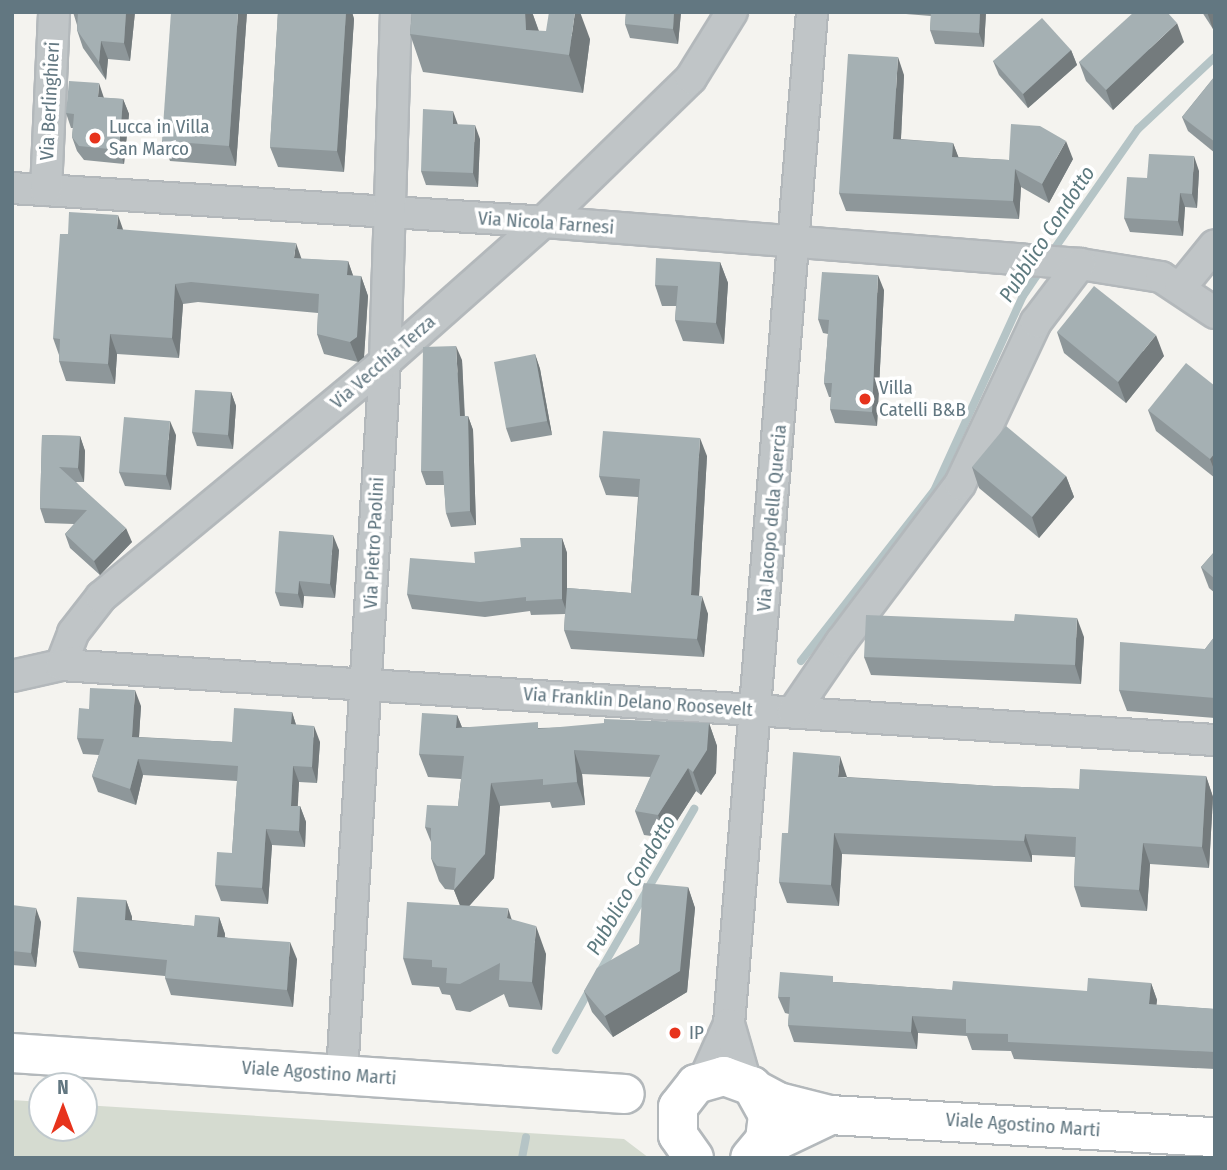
<!DOCTYPE html>
<style>
body{margin:0}
#map{position:relative;width:1227px;height:1170px;overflow:hidden;background:#f4f3ef;font-family:"Fira Sans Condensed",sans-serif}
div>[style]{position:absolute}
[style*='--x']{left:calc(var(--x)*1px);top:calc(var(--y)*1px);width:calc(var(--w)*1px);rotate:calc(var(--a)*1deg)}
.green>*{inset:0;background:#d5dbd0}
.stream>*{height:8px;margin:-4px;padding:0 4px;transform-origin:4px;border-radius:4px;background:#b5c4c6}
.roads{filter:drop-shadow(2px 0 #b3b8bb) drop-shadow(-2px 0 #b3b8bb) drop-shadow(0 2px #b3b8bb) drop-shadow(0 -2px #b3b8bb)}
.minor>*{height:30px;margin:-15px;padding:0 15px;transform-origin:15px;border-radius:15px;background:#c0c5c7}
.primary>*{height:38px;margin:-19px;padding:0 19px;transform-origin:19px;border-radius:19px;background:#fff}
.wall>*{inset:0;background:#8e979a}
.shaded-wall>*{inset:0;background:#747b7d}
.building>*{inset:0;background:#a5b0b3}
.dots>*{width:19px;height:19px;translate:-50% -50%;box-sizing:border-box;border:4px solid #fff;border-radius:50%}
span{translate:-50% -50%;white-space:nowrap;text-align:center;line-height:1.15;-webkit-text-stroke:7px #fff;paint-order:stroke}
.street-label{font-size:19px;color:#627781}
.poi-label{font-size:19px;color:#627781}
.left{translate:0 -50%;text-align:left}
.water-label{font-size:21px;color:#5d7a7f;font-style:italic}
.frame{position:absolute;inset:0;border:14px solid #627781;pointer-events:none}
.north{position:absolute;left:28px;top:1072px;width:70px;height:70px;box-sizing:border-box;background:#fff;border:2px solid #c0c9cd;border-radius:50%;rotate:0deg;font-size:19px;font-weight:700;line-height:28px;text-align:center;color:#627781}
.north::after{content:'';display:block;margin:auto;width:24px;height:32px;background:#e7331c;clip-path:polygon(50% 0,100% 100%,50% 72%,0 100%)}
</style>
<div id="map">
<div class="green">
<div style="clip-path:polygon(12px 1100px,42px 1102px,42px 1128px,84px 1128px,84px 1105px,624px 1139px,649px 1158px,12px 1158px)"></div>
</div>
<div class="stream">
<div style="--x:1050;--y:255;--w:154;--a:-55.1"></div>
<div style="--x:1138;--y:129;--w:105;--a:-43.1"></div>
<div style="--x:801;--y:661;--w:216;--a:-52"></div>
<div style="--x:934;--y:491;--w:214;--a:-65.5"></div>
<div style="--x:1023;--y:296;--w:32;--a:-56"></div>
<div style="--x:599;--y:973;--w:190;--a:-59.9"></div>
<div style="--x:556;--y:1050;--w:72;--a:-60.9"></div>
<div style="--x:522;--y:1158;--w:21;--a:-79"></div>
</div>
<div class="roads">
<div class="minor">
<div style="--x:12;--y:188;--w:521;--a:3.63"></div>
<div style="--x:532;--y:221;--w:550;--a:4.49"></div>
<div style="--x:1080;--y:264;--w:82;--a:9.1"></div>
<div style="--x:1161;--y:277;--w:65;--a:33.7"></div>
<div style="--x:46;--y:190;--w:178;--a:-87.4"></div>
<div style="--x:1180;--y:288;--w:55;--a:-50.9"></div>
<div style="--x:61;--y:665;--w:34;--a:-69"></div>
<div style="--x:73;--y:633;--w:46;--a:-52.1"></div>
<div style="--x:101;--y:597;--w:369;--a:-39.6"></div>
<div style="--x:385;--y:362;--w:211;--a:-41.5"></div>
<div style="--x:543;--y:222;--w:206;--a:-44.2"></div>
<div style="--x:691;--y:78;--w:78;--a:-58.2"></div>
<div style="--x:12;--y:676;--w:50;--a:-12.7"></div>
<div style="--x:61;--y:665;--w:1156;--a:3.72"></div>
<div style="--x:793;--y:712;--w:85;--a:-55.6"></div>
<div style="--x:841;--y:642;--w:198;--a:-53"></div>
<div style="--x:960;--y:484;--w:179;--a:-64.9"></div>
<div style="--x:1036;--y:322;--w:73;--a:-52.8"></div>
<div style="--x:729;--y:1024;--w:1015;--a:-85.31"></div>
<div style="--x:342;--y:1073;--w:712;--a:-86.54"></div>
<div style="--x:385;--y:362;--w:350;--a:-88.2"></div>
<div style="--x:704;--y:1080;--w:61;--a:-65.9"></div>
<div style="--x:729;--y:1024;--w:61;--a:73.9"></div>
</div>
<div class="primary">
<div style="--x:12;--y:1053;--w:614;--a:3.83"></div>
<div style="--x:754;--y:1089;--w:27;--a:28"></div>
<div style="--x:778;--y:1102;--w:54;--a:14"></div>
<div style="--x:830;--y:1115;--w:79;--a:154.4"></div>
<div style="--x:830;--y:1115;--w:386;--a:3.3"></div>
<div style="--x:694;--y:1158;--w:28;--a:-125"></div>
<div style="--x:678;--y:1135;--w:28;--a:-90"></div>
<div style="--x:678;--y:1107;--w:29;--a:-52"></div>
<div style="--x:696;--y:1084;--w:29;--a:-16"></div>
<div style="--x:724;--y:1076;--w:30;--a:20"></div>
<div style="--x:752;--y:1086;--w:33;--a:61"></div>
<div style="--x:768;--y:1115;--w:25;--a:97"></div>
<div style="--x:765;--y:1140;--w:23;--a:130"></div>
</div>
</div>
<div class="wall">
<div style="clip-path:polygon(73px 12px,135px 12px,130px 61px,108px 59px,106px 80px,83px 48px,77px 30px,77px 25px)"></div>
<div style="clip-path:polygon(247px 12px,236px 166px,170px 161px,162px 141px)"></div>
<div style="clip-path:polygon(278px 12px,352px 12px,354px 19px,344px 172px,278px 167px,270px 147px)"></div>
<div style="clip-path:polygon(412px 12px,532px 12px,539px 31px,590px 39px,583px 93px,423px 72px,410px 34px)"></div>
<div style="clip-path:polygon(626px 12px,681px 12px,678px 44px,630px 38px,625px 24px)"></div>
<div style="clip-path:polygon(881px 12px,986px 12px,984px 47px,935px 44px,930px 30px,931px 16px)"></div>
<div style="clip-path:polygon(1202px 12px,1215px 12px,1215px 27px,1213px 29px)"></div>
<div style="clip-path:polygon(1184px 42px,1113px 110px,1086px 81px,1079px 62px)"></div>
<div style="clip-path:polygon(1071px 50px,1077px 65px,1028px 108px,999px 75px,993px 61px)"></div>
<div style="clip-path:polygon(904px 75px,901px 139px,953px 143px,958px 157px,1009px 160px,1073px 159px,1049px 203px,1021px 187px,1019px 219px,846px 211px,839px 193px)"></div>
<div style="clip-path:polygon(1215px 76px,1215px 153px,1188px 131px,1182px 117px)"></div>
<div style="clip-path:polygon(104px 98px,123px 99px,129px 114px,124px 164px,84px 160px,77px 151px,72px 137px,73px 128px,71px 128px,66px 113px)"></div>
<div style="clip-path:polygon(480px 139px,478px 187px,426px 185px,421px 171px)"></div>
<div style="clip-path:polygon(1199px 171px,1197px 208px,1185px 207px,1183px 236px,1130px 232px,1124px 218px,1147px 178px)"></div>
<div style="clip-path:polygon(123px 230px,301px 259px,348px 261px,353px 276px,361px 276px,368px 296px,364px 357px,358px 362px,324px 354px,317px 334px,318px 313px,198px 302px,183px 304px,179px 358px,117px 354px,115px 384px,66px 381px,59px 361px,59px 355px,53px 338px)"></div>
<div style="clip-path:polygon(720px 262px,728px 283px,724px 344px,683px 341px,675px 320px,676px 306px,662px 306px,655px 285px)"></div>
<div style="clip-path:polygon(884px 290px,877px 426px,835px 423px,830px 409px,831px 397px,829px 397px,824px 383px,828px 334px,823px 333px,818px 319px)"></div>
<div style="clip-path:polygon(1057px 332px,1164px 356px,1126px 403px,1064px 353px)"></div>
<div style="clip-path:polygon(535px 354px,540px 369px,552px 435px,511px 442px,506px 428px)"></div>
<div style="clip-path:polygon(462px 360px,465px 416px,468px 416px,473px 430px,476px 525px,451px 527px,446px 513px,444px 485px,426px 485px,421px 471px)"></div>
<div style="clip-path:polygon(1215px 386px,1215px 478px,1156px 431px,1148px 410px)"></div>
<div style="clip-path:polygon(231px 392px,236px 406px,233px 449px,197px 446px,192px 432px)"></div>
<div style="clip-path:polygon(42px 435px,80px 436px,85px 451px,84px 482px,76px 482px,132px 542px,100px 575px,70px 548px,65px 534px,74px 524px,45px 523px,40px 508px)"></div>
<div style="clip-path:polygon(176px 435px,171px 490px,125px 486px,119px 472px)"></div>
<div style="clip-path:polygon(707px 456px,699px 596px,708px 614px,704px 657px,571px 649px,564px 630px,565px 614px,531px 615px,530px 611px,485px 617px,412px 609px,407px 594px,475px 563px,521px 547px,562px 538px,567px 553px,567px 588px,631px 593px,638px 497px,606px 495px,599px 476px)"></div>
<div style="clip-path:polygon(972px 467px,1066px 476px,1074px 497px,1039px 538px,979px 488px)"></div>
<div style="clip-path:polygon(339px 550px,335px 598px,304px 596px,303px 608px,280px 606px,275px 592px)"></div>
<div style="clip-path:polygon(1215px 551px,1215px 593px,1209px 588px,1201px 567px)"></div>
<div style="clip-path:polygon(1215px 636px,1215px 718px,1127px 711px,1119px 690px,1205px 649px)"></div>
<div style="clip-path:polygon(1084px 637px,1081px 684px,871px 675px,864px 657px)"></div>
<div style="clip-path:polygon(141px 706px,139px 737px,232px 742px,292px 712px,296px 725px,320px 742px,317px 783px,299px 782px,297px 806px,300px 806px,306px 822px,305px 847px,272px 845px,268px 904px,221px 901px,215px 885px,232px 853px,237px 781px,143px 775px,136px 805px,98px 792px,92px 776px,99px 755px,83px 754px,77px 738px,89px 709px)"></div>
<div style="clip-path:polygon(457px 715px,462px 727px,540px 728px,709px 723px,717px 746px,716px 773px,701px 795px,696px 791px,666px 838px,644px 835px,635px 811px,651px 777px,582px 774px,585px 805px,552px 808px,550px 802px,500px 806px,494px 878px,469px 906px,512px 920px,546px 954px,542px 1010px,509px 1007px,504px 994px,470px 1012px,456px 1010px,450px 995px,442px 994px,439px 987px,412px 985px,403px 958px,460px 905px,454px 890px,445px 889px,439px 881px,431px 858px,431px 842px,425px 827px,458px 806px,461px 779px,428px 777px,419px 754px)"></div>
<div style="clip-path:polygon(1206px 776px,1213px 797px,1209px 868px,1150px 864px,1147px 911px,1081px 907px,1074px 886px,1075px 857px,1032px 855px,1032px 862px,842px 854px,839px 906px,787px 903px,779px 882px,788px 833px,847px 777px,994px 786px,1079px 789px)"></div>
<div style="clip-path:polygon(688px 887px,695px 908px,687px 992px,613px 1037px,592px 1012px,584px 991px,639px 944px)"></div>
<div style="clip-path:polygon(126px 900px,132px 917px,132px 920px,194px 926px,219px 917px,225px 934px,225px 937px,297px 959px,293px 1007px,171px 995px,165px 978px,165px 976px,79px 968px,73px 951px)"></div>
<div style="clip-path:polygon(12px 905px,41px 922px,36px 967px,12px 965px)"></div>
<div style="clip-path:polygon(835px 982px,952px 990px,1087px 991px,1151px 983px,1157px 1000px,1156px 1005px,1215px 1009px,1215px 1069px,1014px 1059px,1011px 1051px,972px 1050px,967px 1036px,918px 1033px,917px 1049px,794px 1042px,788px 1025px,789px 1014px,785px 1013px,778px 997px)"></div>
</div>
<div class="shaded-wall">
<div style="clip-path:polygon(126px 12px,135px 12px,130px 61px,124px 43px)"></div>
<div style="clip-path:polygon(238px 12px,247px 12px,236px 166px,229px 146px)"></div>
<div style="clip-path:polygon(346px 12px,352px 12px,354px 19px,344px 172px,337px 151px)"></div>
<div style="clip-path:polygon(525px 12px,532px 12px,539px 32px,526px 30px)"></div>
<div style="clip-path:polygon(575px 12px,580px 12px,590px 39px,583px 93px,569px 55px)"></div>
<div style="clip-path:polygon(674px 12px,681px 12px,678px 44px,673px 29px)"></div>
<div style="clip-path:polygon(980px 12px,986px 12px,984px 47px,979px 33px)"></div>
<div style="clip-path:polygon(1207px 12px,1215px 12px,1215px 27px,1213px 29px)"></div>
<div style="clip-path:polygon(1177px 23px,1184px 42px,1113px 110px,1106px 90px)"></div>
<div style="clip-path:polygon(101px 41px,108px 59px,106px 80px,99px 62px)"></div>
<div style="clip-path:polygon(1071px 50px,1077px 65px,1028px 108px,1023px 94px)"></div>
<div style="clip-path:polygon(898px 57px,904px 75px,900px 157px,893px 139px)"></div>
<div style="clip-path:polygon(99px 83px,104px 98px,98px 97px)"></div>
<div style="clip-path:polygon(123px 99px,129px 114px,124px 164px,119px 150px)"></div>
<div style="clip-path:polygon(453px 111px,458px 125px,453px 124px)"></div>
<div style="clip-path:polygon(475px 125px,480px 139px,478px 187px,473px 173px)"></div>
<div style="clip-path:polygon(1066px 141px,1073px 159px,1049px 203px,1042px 184px)"></div>
<div style="clip-path:polygon(953px 143px,960px 161px,952px 157px)"></div>
<div style="clip-path:polygon(1194px 156px,1199px 171px,1197px 208px,1192px 194px)"></div>
<div style="clip-path:polygon(1015px 169px,1021px 187px,1019px 219px,1013px 201px)"></div>
<div style="clip-path:polygon(1180px 193px,1185px 207px,1183px 236px,1178px 221px)"></div>
<div style="clip-path:polygon(118px 215px,125px 235px,117px 229px)"></div>
<div style="clip-path:polygon(296px 243px,303px 263px,294px 258px)"></div>
<div style="clip-path:polygon(348px 261px,355px 281px,347px 275px)"></div>
<div style="clip-path:polygon(720px 262px,728px 283px,724px 344px,716px 323px)"></div>
<div style="clip-path:polygon(878px 275px,884px 290px,877px 426px,872px 412px)"></div>
<div style="clip-path:polygon(361px 276px,368px 296px,364px 357px,358px 362px,350px 342px)"></div>
<div style="clip-path:polygon(175px 284px,183px 304px,179px 358px,172px 338px)"></div>
<div style="clip-path:polygon(110px 334px,117px 354px,115px 384px,108px 364px)"></div>
<div style="clip-path:polygon(1156px 335px,1164px 356px,1126px 403px,1118px 382px)"></div>
<div style="clip-path:polygon(456px 346px,462px 360px,465px 430px,460px 416px)"></div>
<div style="clip-path:polygon(535px 354px,540px 369px,552px 435px,547px 421px)"></div>
<div style="clip-path:polygon(231px 392px,236px 406px,233px 449px,228px 435px)"></div>
<div style="clip-path:polygon(468px 416px,473px 430px,476px 525px,470px 511px)"></div>
<div style="clip-path:polygon(170px 421px,176px 435px,171px 490px,166px 475px)"></div>
<div style="clip-path:polygon(80px 436px,85px 451px,84px 482px,78px 468px)"></div>
<div style="clip-path:polygon(700px 438px,707px 456px,698px 613px,691px 595px)"></div>
<div style="clip-path:polygon(1215px 453px,1215px 472px,1210px 459px)"></div>
<div style="clip-path:polygon(1066px 476px,1074px 497px,1039px 538px,1032px 517px)"></div>
<div style="clip-path:polygon(126px 528px,132px 542px,100px 575px,94px 561px)"></div>
<div style="clip-path:polygon(333px 535px,339px 550px,335px 598px,330px 584px)"></div>
<div style="clip-path:polygon(562px 538px,567px 553px,567px 613px,562px 599px)"></div>
<div style="clip-path:polygon(299px 581px,304px 596px,303px 608px,298px 594px)"></div>
<div style="clip-path:polygon(702px 596px,708px 614px,704px 657px,697px 639px)"></div>
<div style="clip-path:polygon(1077px 618px,1084px 637px,1081px 684px,1075px 665px)"></div>
<div style="clip-path:polygon(135px 690px,141px 706px,138px 752px,132px 737px)"></div>
<div style="clip-path:polygon(292px 712px,297px 728px,291px 724px)"></div>
<div style="clip-path:polygon(457px 715px,466px 738px,456px 728px)"></div>
<div style="clip-path:polygon(709px 723px,717px 746px,716px 773px,701px 795px,693px 772px)"></div>
<div style="clip-path:polygon(314px 726px,320px 742px,317px 783px,312px 767px)"></div>
<div style="clip-path:polygon(574px 750px,582px 774px,585px 805px,577px 782px)"></div>
<div style="clip-path:polygon(840px 756px,847px 777px,838px 777px)"></div>
<div style="clip-path:polygon(138px 759px,143px 775px,136px 805px,130px 789px)"></div>
<div style="clip-path:polygon(293px 766px,299px 782px,297px 822px,291px 806px)"></div>
<div style="clip-path:polygon(688px 768px,696px 791px,666px 838px,658px 815px)"></div>
<div style="clip-path:polygon(1206px 776px,1213px 797px,1209px 868px,1202px 847px)"></div>
<div style="clip-path:polygon(491px 783px,500px 806px,494px 878px,463px 913px,454px 890px)"></div>
<div style="clip-path:polygon(300px 806px,306px 822px,305px 847px,299px 831px)"></div>
<div style="clip-path:polygon(266px 829px,272px 845px,268px 904px,262px 888px)"></div>
<div style="clip-path:polygon(834px 833px,842px 854px,839px 906px,831px 885px)"></div>
<div style="clip-path:polygon(1025px 834px,1032px 855px,1032px 862px,1024px 841px)"></div>
<div style="clip-path:polygon(1143px 843px,1150px 864px,1147px 911px,1139px 890px)"></div>
<div style="clip-path:polygon(688px 887px,695px 908px,687px 992px,613px 1037px,605px 1016px)"></div>
<div style="clip-path:polygon(126px 900px,132px 917px,131px 937px,125px 920px)"></div>
<div style="clip-path:polygon(36px 908px,41px 922px,36px 967px,31px 953px)"></div>
<div style="clip-path:polygon(508px 908px,517px 936px,507px 918px)"></div>
<div style="clip-path:polygon(219px 917px,225px 934px,223px 953px,217px 937px)"></div>
<div style="clip-path:polygon(536px 926px,546px 954px,542px 1010px,532px 982px)"></div>
<div style="clip-path:polygon(290px 942px,297px 959px,293px 1007px,287px 990px)"></div>
<div style="clip-path:polygon(1151px 983px,1157px 1000px,1155px 1021px,1149px 1004px)"></div>
<div style="clip-path:polygon(912px 1016px,918px 1033px,917px 1049px,911px 1032px)"></div>
</div>
<div class="building">
<div style="clip-path:polygon(78px 12px,126px 12px,124px 43px,101px 41px,99px 62px,77px 30px)"></div>
<div style="clip-path:polygon(171px 12px,238px 12px,229px 146px,162px 141px)"></div>
<div style="clip-path:polygon(278px 12px,346px 12px,337px 151px,270px 147px)"></div>
<div style="clip-path:polygon(412px 12px,525px 12px,526px 30px,546px 31px,549px 12px,575px 12px,569px 55px,410px 34px)"></div>
<div style="clip-path:polygon(626px 12px,674px 12px,673px 29px,625px 24px)"></div>
<div style="clip-path:polygon(931px 12px,980px 12px,979px 33px,930px 30px)"></div>
<div style="clip-path:polygon(1134px 12px,1167px 12px,1177px 23px,1106px 90px,1079px 62px)"></div>
<div style="clip-path:polygon(1042px 18px,1071px 50px,1023px 94px,993px 61px)"></div>
<div style="clip-path:polygon(848px 54px,898px 57px,893px 139px,953px 143px,952px 157px,1009px 160px,1011px 124px,1040px 126px,1066px 141px,1042px 184px,1015px 169px,1013px 201px,839px 193px)"></div>
<div style="clip-path:polygon(1215px 76px,1215px 142px,1182px 117px)"></div>
<div style="clip-path:polygon(69px 81px,99px 83px,98px 97px,123px 99px,119px 150px,79px 146px,72px 137px,74px 114px,66px 113px)"></div>
<div style="clip-path:polygon(423px 109px,453px 111px,453px 124px,475px 125px,473px 173px,421px 171px)"></div>
<div style="clip-path:polygon(1149px 154px,1194px 156px,1192px 194px,1180px 193px,1178px 221px,1124px 218px,1127px 177px,1147px 178px)"></div>
<div style="clip-path:polygon(69px 212px,118px 215px,117px 229px,296px 243px,294px 258px,348px 261px,347px 275px,361px 276px,357px 337px,350px 342px,317px 334px,319px 294px,191px 282px,175px 284px,172px 338px,110px 334px,108px 364px,59px 361px,60px 339px,53px 338px,60px 234px,68px 234px)"></div>
<div style="clip-path:polygon(656px 258px,720px 262px,716px 323px,675px 320px,678px 286px,655px 285px)"></div>
<div style="clip-path:polygon(822px 272px,878px 275px,872px 412px,830px 409px,832px 383px,824px 383px,829px 320px,818px 319px)"></div>
<div style="clip-path:polygon(1094px 286px,1156px 335px,1118px 382px,1057px 332px)"></div>
<div style="clip-path:polygon(456px 346px,460px 416px,468px 416px,470px 511px,446px 513px,443px 471px,421px 471px,423px 347px)"></div>
<div style="clip-path:polygon(535px 354px,547px 421px,506px 428px,494px 362px)"></div>
<div style="clip-path:polygon(1186px 363px,1215px 386px,1215px 453px,1210px 459px,1148px 410px)"></div>
<div style="clip-path:polygon(195px 390px,231px 392px,228px 435px,192px 432px)"></div>
<div style="clip-path:polygon(124px 417px,170px 421px,166px 475px,119px 472px)"></div>
<div style="clip-path:polygon(1006px 426px,1066px 476px,1032px 517px,972px 467px)"></div>
<div style="clip-path:polygon(603px 431px,700px 438px,691px 595px,702px 596px,697px 639px,564px 630px,567px 588px,631px 593px,640px 479px,599px 476px)"></div>
<div style="clip-path:polygon(42px 435px,80px 436px,78px 468px,59px 467px,126px 528px,94px 561px,65px 534px,87px 510px,40px 508px)"></div>
<div style="clip-path:polygon(279px 531px,333px 535px,330px 584px,299px 581px,298px 594px,275px 592px)"></div>
<div style="clip-path:polygon(520px 538px,562px 538px,562px 599px,526px 601px,526px 597px,480px 602px,407px 594px,410px 558px,475px 563px,474px 552px,521px 547px)"></div>
<div style="clip-path:polygon(1215px 551px,1215px 579px,1201px 567px)"></div>
<div style="clip-path:polygon(1015px 614px,1077px 618px,1075px 665px,864px 657px,866px 615px,1014px 621px)"></div>
<div style="clip-path:polygon(1215px 636px,1215px 698px,1119px 690px,1120px 642px,1205px 649px)"></div>
<div style="clip-path:polygon(90px 688px,135px 690px,132px 737px,232px 742px,234px 708px,292px 712px,291px 724px,314px 726px,312px 767px,293px 766px,291px 806px,300px 806px,299px 831px,266px 829px,262px 888px,215px 885px,217px 852px,232px 853px,238px 766px,138px 759px,130px 789px,92px 776px,104px 739px,77px 738px,79px 708px,89px 709px)"></div>
<div style="clip-path:polygon(422px 713px,457px 715px,456px 728px,538px 722px,538px 729px,604px 723px,604px 719px,709px 723px,707px 750px,693px 772px,688px 768px,658px 815px,635px 811px,660px 755px,574px 750px,577px 782px,543px 785px,543px 779px,491px 783px,485px 854px,454px 890px,456px 868px,437px 866px,431px 858px,431px 828px,425px 827px,427px 805px,458px 806px,464px 756px,419px 754px)"></div>
<div style="clip-path:polygon(793px 752px,840px 756px,838px 777px,994px 786px,1079px 789px,1080px 769px,1206px 776px,1202px 847px,1143px 843px,1139px 890px,1074px 886px,1076px 837px,1025px 834px,1024px 841px,834px 833px,831px 885px,779px 882px,782px 833px,788px 833px)"></div>
<div style="clip-path:polygon(643px 883px,688px 887px,680px 971px,605px 1016px,584px 991px,597px 968px,639px 944px)"></div>
<div style="clip-path:polygon(77px 897px,126px 900px,125px 920px,194px 926px,195px 915px,219px 917px,217px 937px,290px 942px,287px 990px,165px 978px,167px 960px,73px 951px)"></div>
<div style="clip-path:polygon(407px 902px,508px 908px,507px 918px,536px 926px,532px 982px,499px 980px,500px 963px,460px 984px,446px 983px,447px 968px,432px 967px,432px 960px,403px 958px)"></div>
<div style="clip-path:polygon(12px 905px,36px 908px,31px 953px,12px 951px)"></div>
<div style="clip-path:polygon(780px 972px,833px 976px,833px 982px,952px 990px,953px 981px,1087px 991px,1088px 978px,1151px 983px,1149px 1004px,1215px 1009px,1215px 1052px,1008px 1042px,1008px 1034px,966px 1033px,966px 1019px,912px 1016px,911px 1032px,788px 1025px,790px 997px,778px 997px)"></div>
</div>
<div class="dots">
<div style="left:95px;top:138px;background:#e7331c"></div>
<div style="left:865px;top:399px;background:#e7331c"></div>
<div style="left:675px;top:1033px;background:#e7331c"></div>
</div>
<div class="street-label">
<span style="left:50px;top:101px;rotate:-87deg">Via Berlinghieri</span>
<span style="left:546px;top:223px;rotate:4deg">Via Nicola Farnesi</span>
<span style="left:383px;top:362px;rotate:-41deg">Via Vecchia Terza</span>
<span style="left:772px;top:518px;rotate:-85deg">Via Jacopo della Quercia</span>
<span style="left:374px;top:543px;rotate:-87deg">Via Pietro Paolini</span>
<span style="left:638px;top:702px;rotate:4deg">Via Franklin Delano Roosevelt</span>
<span style="left:319px;top:1073px;rotate:4deg">Viale Agostino Marti</span>
<span style="left:1023px;top:1125px;rotate:4deg">Viale Agostino Marti</span>
</div>
<div class="poi-label">
<span class="left" style="left:109px;top:138px">Lucca in Villa<br>San Marco</span>
<span class="left" style="left:879px;top:399px">Villa<br>Catelli B&amp;B</span>
<span class="left" style="left:689px;top:1033px">IP</span>
</div>
<div class="water-label">
<span style="left:1047px;top:234px;rotate:-57deg">Pubblico Condotto</span>
<span style="left:631px;top:885px;rotate:-60deg">Pubblico Condotto</span>
</div>
<div class="frame"></div>
<div class="north">N</div>
</div>
